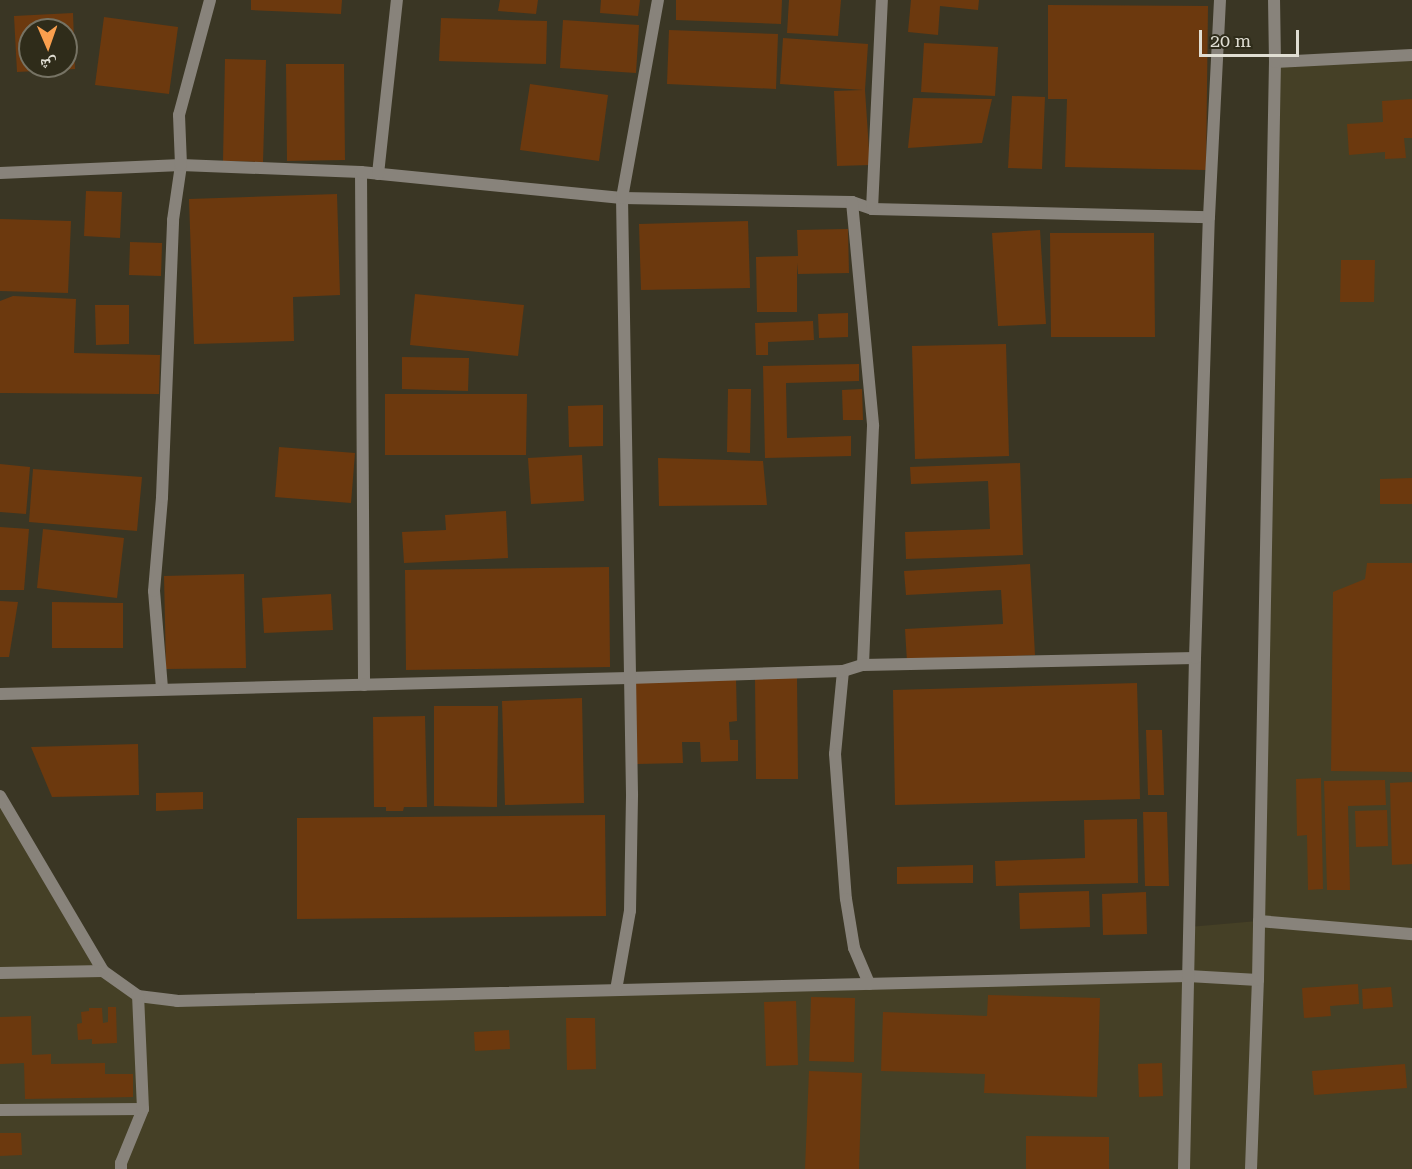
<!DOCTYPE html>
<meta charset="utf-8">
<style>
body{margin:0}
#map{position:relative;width:1412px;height:1169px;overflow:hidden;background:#3a3624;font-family:"Roboto Serif","Noto Naskh Arabic",serif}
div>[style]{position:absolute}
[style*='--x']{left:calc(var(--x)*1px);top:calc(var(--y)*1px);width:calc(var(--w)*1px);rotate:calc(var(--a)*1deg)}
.built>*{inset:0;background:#454026}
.building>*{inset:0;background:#6c390e}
.minor>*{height:12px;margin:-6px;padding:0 6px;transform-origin:6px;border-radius:6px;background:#88837b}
span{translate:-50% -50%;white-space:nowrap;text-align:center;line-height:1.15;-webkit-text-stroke:4.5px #2f2c1a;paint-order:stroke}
.north{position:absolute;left:18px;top:18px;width:60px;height:60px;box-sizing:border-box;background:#2f2c1a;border:2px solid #767364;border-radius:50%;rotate:178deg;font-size:16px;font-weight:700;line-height:24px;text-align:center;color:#e0ded3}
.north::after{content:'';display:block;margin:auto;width:21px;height:27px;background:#fa9f4e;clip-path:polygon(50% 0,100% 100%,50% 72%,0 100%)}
.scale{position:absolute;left:1199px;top:30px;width:100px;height:27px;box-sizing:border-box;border:3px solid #e0ded3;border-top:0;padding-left:8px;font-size:18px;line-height:21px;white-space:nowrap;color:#e0ded3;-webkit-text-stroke:4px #2f2c1a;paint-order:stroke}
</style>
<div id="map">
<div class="built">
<div style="clip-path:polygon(1412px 55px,1412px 1169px,0 1169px,0 796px,103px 971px,139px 996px,1188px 976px,1189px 927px,1258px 921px,1275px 62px)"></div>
</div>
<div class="building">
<div style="clip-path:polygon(251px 0,342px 0,341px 14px,251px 10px)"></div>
<div style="clip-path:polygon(500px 0,538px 0,536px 14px,498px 11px)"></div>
<div style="clip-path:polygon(601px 0,640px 0,638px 16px,600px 13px)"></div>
<div style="clip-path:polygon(676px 0,782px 0,781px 24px,676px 20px)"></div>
<div style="clip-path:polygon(789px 0,841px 0,838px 36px,787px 33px)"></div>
<div style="clip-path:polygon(911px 0,979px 0,978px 10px,940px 6px,938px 35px,908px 32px)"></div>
<div style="clip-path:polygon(1048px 5px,1208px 6px,1206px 170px,1065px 167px,1067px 99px,1048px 99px)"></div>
<div style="clip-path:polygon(evenodd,73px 13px,75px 69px,17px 72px,14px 16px,73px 13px,30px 30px,66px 30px,66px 66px,30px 66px,30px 30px)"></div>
<div style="clip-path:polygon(104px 17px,178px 27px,169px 94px,95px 85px)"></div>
<div style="clip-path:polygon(441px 18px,547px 21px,546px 64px,439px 61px)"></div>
<div style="clip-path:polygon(563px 20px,639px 25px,636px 73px,560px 68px)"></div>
<div style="clip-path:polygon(669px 30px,778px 34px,776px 89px,667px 84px)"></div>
<div style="clip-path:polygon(783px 38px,868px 44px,865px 90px,870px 165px,837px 166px,834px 91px,863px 90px,780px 84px)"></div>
<div style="clip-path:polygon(924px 43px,998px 47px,995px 96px,921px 92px)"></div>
<div style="clip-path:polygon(225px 59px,266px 60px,263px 162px,223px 161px)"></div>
<div style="clip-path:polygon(286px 64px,344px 64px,345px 160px,287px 161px)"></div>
<div style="clip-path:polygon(530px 84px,608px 95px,599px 161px,520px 150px)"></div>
<div style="clip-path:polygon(1012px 96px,1045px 97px,1042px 169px,1008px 168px)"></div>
<div style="clip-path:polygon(913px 98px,992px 99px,982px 143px,908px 148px)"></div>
<div style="clip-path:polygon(1412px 99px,1412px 138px,1404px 138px,1406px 158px,1385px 159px,1385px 152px,1349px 155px,1347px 124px,1383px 122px,1382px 101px)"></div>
<div style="clip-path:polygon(86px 191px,122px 192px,120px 238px,84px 236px)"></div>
<div style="clip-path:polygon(337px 194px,340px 295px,293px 297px,294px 341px,194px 344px,189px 199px)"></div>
<div style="clip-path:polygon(0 219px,71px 221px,68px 293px,0 291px)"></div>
<div style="clip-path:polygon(748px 221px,750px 288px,641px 290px,639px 224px)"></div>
<div style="clip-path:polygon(848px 229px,849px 273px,798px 274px,797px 263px,797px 312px,757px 312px,756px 257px,798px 256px,797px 230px)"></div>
<div style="clip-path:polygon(1040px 230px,1046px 324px,998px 326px,992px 233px)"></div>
<div style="clip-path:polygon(1050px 233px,1154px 233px,1155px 337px,1051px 337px)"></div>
<div style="clip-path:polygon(130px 242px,162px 243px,161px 276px,129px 275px)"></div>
<div style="clip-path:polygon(1341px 260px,1375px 260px,1374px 302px,1340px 302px)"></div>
<div style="clip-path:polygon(415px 294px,524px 305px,518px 356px,410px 345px)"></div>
<div style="clip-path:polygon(13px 296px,76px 299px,74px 353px,160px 355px,159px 394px,0 393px,0 301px)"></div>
<div style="clip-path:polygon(95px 305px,129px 305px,129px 344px,96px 345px)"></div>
<div style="clip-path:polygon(848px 313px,848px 337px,819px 338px,818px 314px)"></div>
<div style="clip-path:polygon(813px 321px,814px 340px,768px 342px,768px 355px,756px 355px,755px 323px)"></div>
<div style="clip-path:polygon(1006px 344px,1009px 456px,915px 459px,912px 346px)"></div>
<div style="clip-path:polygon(402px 357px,469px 358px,468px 391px,402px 389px)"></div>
<div style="clip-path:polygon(859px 364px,859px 381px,786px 383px,787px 438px,851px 436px,851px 456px,765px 458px,763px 366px)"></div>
<div style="clip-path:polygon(728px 389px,751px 389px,750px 453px,727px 452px)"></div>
<div style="clip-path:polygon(862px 389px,863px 420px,843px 420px,842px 390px)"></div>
<div style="clip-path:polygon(385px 394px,527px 394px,526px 455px,385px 455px)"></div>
<div style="clip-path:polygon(603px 405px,603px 446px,569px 447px,568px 406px)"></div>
<div style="clip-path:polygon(279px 447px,355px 453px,351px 503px,275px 497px)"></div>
<div style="clip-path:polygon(582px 455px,584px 501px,531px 504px,528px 458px)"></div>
<div style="clip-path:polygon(658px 458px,763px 461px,767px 505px,659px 506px)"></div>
<div style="clip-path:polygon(1020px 463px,1023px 555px,906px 559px,905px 532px,990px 529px,988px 481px,911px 484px,910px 467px)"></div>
<div style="clip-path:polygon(0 464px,30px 467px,26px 514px,0 512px)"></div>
<div style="clip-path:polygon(33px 469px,142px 477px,137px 531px,29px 522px)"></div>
<div style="clip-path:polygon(1412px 478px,1412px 504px,1380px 504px,1380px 479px)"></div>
<div style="clip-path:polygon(506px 511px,508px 558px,404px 563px,402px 532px,446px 530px,445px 515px)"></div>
<div style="clip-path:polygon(0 527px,29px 529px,24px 590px,0 590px)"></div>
<div style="clip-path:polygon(43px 529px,124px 538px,117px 598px,37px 588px)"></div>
<div style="clip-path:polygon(1367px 563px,1412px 563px,1412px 772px,1331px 771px,1333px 592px,1365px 579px)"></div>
<div style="clip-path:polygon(1030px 564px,1035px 655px,907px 662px,905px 629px,1003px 624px,1001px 590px,906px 595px,904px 571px)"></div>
<div style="clip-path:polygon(609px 567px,610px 667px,406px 670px,405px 570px)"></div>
<div style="clip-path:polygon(244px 574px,246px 668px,166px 669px,164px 576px)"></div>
<div style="clip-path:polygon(331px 594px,333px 630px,264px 633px,262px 598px)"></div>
<div style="clip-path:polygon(0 601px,18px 602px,9px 657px,0 657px)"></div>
<div style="clip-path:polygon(52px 602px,123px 603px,123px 648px,52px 648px)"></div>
<div style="clip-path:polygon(736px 678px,737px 721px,729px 722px,730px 740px,738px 740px,738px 761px,701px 762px,700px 742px,682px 742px,683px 763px,637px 764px,635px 681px)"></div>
<div style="clip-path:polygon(755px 678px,797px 678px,798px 779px,756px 779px)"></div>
<div style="clip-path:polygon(1137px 683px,1140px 799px,895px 805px,893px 690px)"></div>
<div style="clip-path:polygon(582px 698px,584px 803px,505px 805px,502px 701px)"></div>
<div style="clip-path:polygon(434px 706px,498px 706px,497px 807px,434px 806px)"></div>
<div style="clip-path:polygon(425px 716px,427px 807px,404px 807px,403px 811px,386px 811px,386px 807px,374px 807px,373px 717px)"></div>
<div style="clip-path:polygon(1146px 730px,1162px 730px,1164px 795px,1148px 795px)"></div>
<div style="clip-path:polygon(138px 744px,139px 795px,52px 797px,31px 747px)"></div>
<div style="clip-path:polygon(1321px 778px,1323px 889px,1308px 890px,1307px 835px,1297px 836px,1296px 779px)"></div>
<div style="clip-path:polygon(1385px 780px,1386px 805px,1348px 806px,1350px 890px,1327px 890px,1324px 781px)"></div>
<div style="clip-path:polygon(1412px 782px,1412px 864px,1392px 865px,1390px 783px)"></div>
<div style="clip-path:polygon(203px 792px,203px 809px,156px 811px,156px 793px)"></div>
<div style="clip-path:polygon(1387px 810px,1388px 846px,1356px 847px,1355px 811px)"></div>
<div style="clip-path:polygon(1143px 812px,1167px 812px,1169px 886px,1145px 886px)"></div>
<div style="clip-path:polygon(605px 815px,606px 916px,297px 919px,297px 818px)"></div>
<div style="clip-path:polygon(1137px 819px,1138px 883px,996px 886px,995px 861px,1085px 858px,1084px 820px)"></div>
<div style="clip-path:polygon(973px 865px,973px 883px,897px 884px,897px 867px)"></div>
<div style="clip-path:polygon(1089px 891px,1090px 927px,1020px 929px,1019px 893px)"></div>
<div style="clip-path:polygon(1146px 892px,1147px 934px,1103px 935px,1102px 894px)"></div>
<div style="clip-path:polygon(1358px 984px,1359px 1004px,1330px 1006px,1331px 1016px,1304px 1018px,1302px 988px)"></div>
<div style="clip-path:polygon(1391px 987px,1393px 1007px,1363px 1009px,1362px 989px)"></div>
<div style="clip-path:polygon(988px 995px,1100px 998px,1097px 1097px,984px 1093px,985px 1074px,881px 1071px,883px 1012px,987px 1016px)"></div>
<div style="clip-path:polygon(811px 997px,855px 998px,854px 1062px,809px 1061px)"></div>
<div style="clip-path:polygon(796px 1001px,798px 1065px,766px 1066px,764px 1002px)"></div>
<div style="clip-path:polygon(108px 1007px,116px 1007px,117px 1043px,92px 1044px,92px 1039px,78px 1040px,77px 1024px,82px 1023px,81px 1012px,89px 1011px,89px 1008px,102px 1008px,103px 1023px,108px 1022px)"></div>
<div style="clip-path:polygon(31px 1016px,32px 1055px,51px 1054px,51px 1064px,105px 1063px,105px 1074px,133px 1074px,133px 1097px,25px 1099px,24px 1063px,0 1064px,0 1017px)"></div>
<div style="clip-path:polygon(566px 1018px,595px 1018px,596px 1069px,567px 1070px)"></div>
<div style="clip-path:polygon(509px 1030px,510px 1049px,475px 1051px,474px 1032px)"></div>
<div style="clip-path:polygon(1162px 1063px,1163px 1096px,1139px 1097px,1138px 1064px)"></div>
<div style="clip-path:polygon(1405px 1064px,1407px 1088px,1314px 1095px,1312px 1071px)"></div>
<div style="clip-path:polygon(809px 1071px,862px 1073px,859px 1169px,805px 1169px)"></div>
<div style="clip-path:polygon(0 1133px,21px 1133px,22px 1155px,0 1156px)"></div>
<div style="clip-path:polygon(1026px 1136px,1109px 1137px,1109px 1169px,1026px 1169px)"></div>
</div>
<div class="minor">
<div style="--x:1275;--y:62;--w:137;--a:-2.9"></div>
<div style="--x:361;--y:172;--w:513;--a:89.66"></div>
<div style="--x:0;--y:173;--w:181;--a:-2.5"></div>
<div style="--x:181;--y:165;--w:180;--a:2.2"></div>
<div style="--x:361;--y:172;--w:262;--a:5.7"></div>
<div style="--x:622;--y:198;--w:230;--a:1"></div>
<div style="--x:852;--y:202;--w:21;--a:19"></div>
<div style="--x:872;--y:209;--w:337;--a:1.4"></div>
<div style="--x:378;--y:174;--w:175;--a:-83.8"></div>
<div style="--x:852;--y:202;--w:225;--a:84.6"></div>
<div style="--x:873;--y:426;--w:239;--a:92.4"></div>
<div style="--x:872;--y:209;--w:209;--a:-87.3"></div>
<div style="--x:843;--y:671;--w:83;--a:95.5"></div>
<div style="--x:835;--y:754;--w:145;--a:85.7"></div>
<div style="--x:846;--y:899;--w:50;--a:80.7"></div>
<div style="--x:854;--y:948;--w:39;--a:67"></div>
<div style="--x:162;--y:688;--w:97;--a:-94.7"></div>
<div style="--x:154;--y:591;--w:94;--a:-85.1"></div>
<div style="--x:162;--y:497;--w:277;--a:-87.7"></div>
<div style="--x:173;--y:220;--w:56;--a:-81.7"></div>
<div style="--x:181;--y:165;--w:50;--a:-92.3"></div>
<div style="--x:179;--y:115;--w:119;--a:-74.9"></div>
<div style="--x:0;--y:694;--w:629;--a:-1.46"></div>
<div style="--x:629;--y:678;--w:214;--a:-1.9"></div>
<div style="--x:843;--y:671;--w:21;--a:-17"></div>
<div style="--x:863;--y:665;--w:332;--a:-1.2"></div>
<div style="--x:0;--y:796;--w:203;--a:59.5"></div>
<div style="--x:1259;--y:921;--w:154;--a:4.9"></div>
<div style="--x:0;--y:973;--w:103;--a:-1.1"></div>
<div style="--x:103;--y:971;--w:43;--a:35.5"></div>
<div style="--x:138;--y:996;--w:39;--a:7"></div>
<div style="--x:177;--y:1001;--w:1011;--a:-1.42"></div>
<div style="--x:1188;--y:976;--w:70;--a:3.3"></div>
<div style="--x:616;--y:990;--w:80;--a:-80"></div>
<div style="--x:630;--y:911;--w:117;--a:-89"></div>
<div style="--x:632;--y:794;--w:596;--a:-90.96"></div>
<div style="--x:622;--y:198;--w:201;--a:-79.7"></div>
<div style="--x:0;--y:1110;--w:143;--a:-0.4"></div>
<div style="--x:121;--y:1169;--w:6;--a:-90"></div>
<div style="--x:121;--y:1163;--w:58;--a:-67.8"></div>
<div style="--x:143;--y:1109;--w:113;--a:-92.5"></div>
<div style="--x:1184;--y:1169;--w:511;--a:-88.77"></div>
<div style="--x:1195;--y:658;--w:441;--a:-88.2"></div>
<div style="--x:1209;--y:217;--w:217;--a:-87.1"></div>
<div style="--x:1251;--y:1169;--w:189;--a:-87.9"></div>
<div style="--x:1258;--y:980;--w:918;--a:-88.94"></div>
<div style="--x:1275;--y:62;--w:62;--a:-90.9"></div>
</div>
<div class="north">ش</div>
<div class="scale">20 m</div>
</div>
